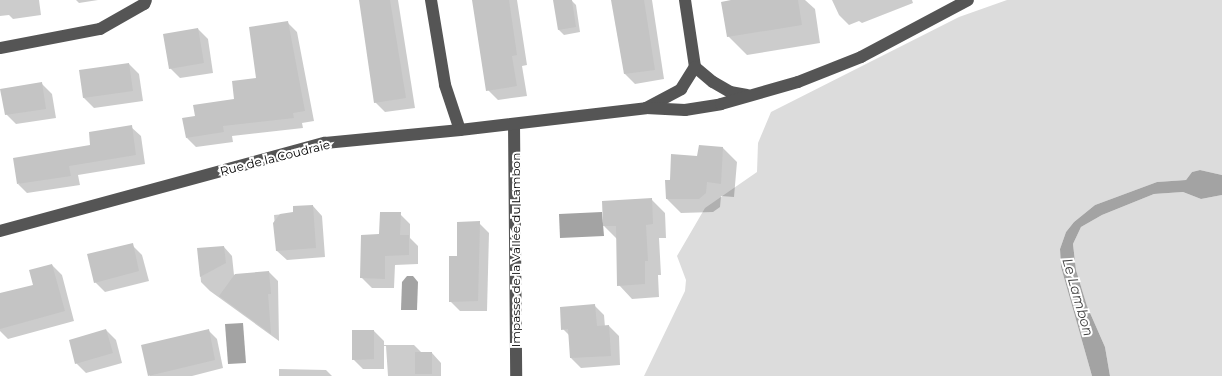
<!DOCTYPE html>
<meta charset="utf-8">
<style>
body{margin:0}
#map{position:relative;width:1222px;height:376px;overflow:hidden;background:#fff;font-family:Montserrat,sans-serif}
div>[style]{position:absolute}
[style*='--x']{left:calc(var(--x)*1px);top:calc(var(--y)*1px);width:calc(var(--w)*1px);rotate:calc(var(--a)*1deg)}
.green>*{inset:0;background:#dcdcdc}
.water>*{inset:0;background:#a3a3a3}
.shadow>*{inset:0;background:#0003}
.building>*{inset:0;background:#c4c4c4}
.minor>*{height:12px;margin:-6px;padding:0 6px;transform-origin:6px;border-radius:6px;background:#555}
span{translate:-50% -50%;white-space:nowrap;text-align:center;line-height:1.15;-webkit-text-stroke:4px #fff;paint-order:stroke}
.street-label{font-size:12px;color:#000}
.water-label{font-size:14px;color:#444;font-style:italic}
</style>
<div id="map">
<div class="green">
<div style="clip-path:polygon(1007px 0,1222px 0,1222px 175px,1200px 170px,1192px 172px,1186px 180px,1157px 182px,1095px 205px,1074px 222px,1066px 232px,1060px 249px,1061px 267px,1092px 376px,644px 376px,685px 291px,686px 280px,677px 256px,705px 208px,757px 172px,758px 143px,771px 112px,959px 17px)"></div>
<div style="clip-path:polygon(1183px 192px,1201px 199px,1222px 195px,1222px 376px,1110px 376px,1105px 347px,1087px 306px,1076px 270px,1073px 244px,1081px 227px,1102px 215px,1154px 194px)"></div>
</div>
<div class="water">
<div style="clip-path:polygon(1200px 170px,1222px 175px,1222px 195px,1201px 199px,1183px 192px,1154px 194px,1102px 215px,1081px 227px,1073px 244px,1076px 270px,1087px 306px,1105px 347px,1110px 376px,1092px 376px,1061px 267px,1060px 249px,1066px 232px,1074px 222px,1095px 205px,1157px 182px,1186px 180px,1192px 172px)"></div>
<div style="clip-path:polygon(602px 212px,604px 236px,560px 238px,559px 214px)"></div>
<div style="clip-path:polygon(407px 276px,413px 276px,418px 282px,417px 310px,401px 310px,402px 282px)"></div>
<div style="clip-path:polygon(243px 323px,246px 363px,228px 364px,225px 324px)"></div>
</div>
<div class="shadow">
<div style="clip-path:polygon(0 0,39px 0,41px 15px,13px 19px,9px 15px,0 16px)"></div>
<div style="clip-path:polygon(76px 0,98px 0,79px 3px)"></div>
<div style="clip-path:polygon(360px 0,398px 0,415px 108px,385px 112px,375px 102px)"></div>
<div style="clip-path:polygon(474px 0,517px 0,527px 65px,522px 66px,527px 96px,498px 100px,488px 90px)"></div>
<div style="clip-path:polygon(571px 0,576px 5px,580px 32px,564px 35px,559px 30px,555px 2px)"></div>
<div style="clip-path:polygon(612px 0,652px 0,664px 79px,635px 84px,625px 74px)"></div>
<div style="clip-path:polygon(738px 0,805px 0,815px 9px,820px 43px,747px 55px,728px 36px)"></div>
<div style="clip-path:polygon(832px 0,912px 0,913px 3px,862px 23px,859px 21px,849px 25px,839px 15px)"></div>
<div style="clip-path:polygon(287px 22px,297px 32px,314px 121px,302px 123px,303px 128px,232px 136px,233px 142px,196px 147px,187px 138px,196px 117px,236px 100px,258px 79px)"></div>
<div style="clip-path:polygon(198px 29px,208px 39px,213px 73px,180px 78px,170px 68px)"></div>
<div style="clip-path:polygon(129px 64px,139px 74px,143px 101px,94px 108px,84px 98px,80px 71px)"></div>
<div style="clip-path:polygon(42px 84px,52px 94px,56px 118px,16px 124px,6px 114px)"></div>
<div style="clip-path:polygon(131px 127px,141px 136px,145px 164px,78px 175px,80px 185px,27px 193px,18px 184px)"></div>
<div style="clip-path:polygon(723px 148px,737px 162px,734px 197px,721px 196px,720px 207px,713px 212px,681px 213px,667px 199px,671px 181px,698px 157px)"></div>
<div style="clip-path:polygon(652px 200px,665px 213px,666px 238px,659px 238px,661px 275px,658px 275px,659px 297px,632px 299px,619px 285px,617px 239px,604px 226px)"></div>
<div style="clip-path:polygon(313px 206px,322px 216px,325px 257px,287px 260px,277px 251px,274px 215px,295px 213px)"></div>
<div style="clip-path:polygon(400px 214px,410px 224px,410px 238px,418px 246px,418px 264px,395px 265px,394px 288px,372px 288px,362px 278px,380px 236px)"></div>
<div style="clip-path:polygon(479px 223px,489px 233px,487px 311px,460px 311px,450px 301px,458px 257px)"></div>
<div style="clip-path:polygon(132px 245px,142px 255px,149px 281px,105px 292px,95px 282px)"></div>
<div style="clip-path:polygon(224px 247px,232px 256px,234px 275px,269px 272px,278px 281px,279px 341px,210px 291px,201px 282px,198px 249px)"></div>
<div style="clip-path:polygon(52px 265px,62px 275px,74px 321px,8px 339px,0 331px,0 298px,34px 285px)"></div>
<div style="clip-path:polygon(594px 305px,604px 315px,605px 327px,609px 326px,619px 336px,620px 365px,581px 368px,571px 358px,570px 336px,563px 329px)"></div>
<div style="clip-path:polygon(106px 330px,116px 340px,122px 363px,86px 373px,76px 363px)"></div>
<div style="clip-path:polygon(209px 331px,217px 339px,223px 368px,192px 376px,150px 376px,142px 346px)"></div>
<div style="clip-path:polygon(374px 331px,384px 341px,384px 345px,414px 345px,422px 353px,432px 353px,441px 363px,441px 376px,388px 376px,386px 346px,384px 346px,384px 369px,363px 369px,353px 359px)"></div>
<div style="clip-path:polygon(279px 369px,326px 370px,332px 376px,279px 376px)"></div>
</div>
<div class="building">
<div style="clip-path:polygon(359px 0,390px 0,406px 98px,374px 103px)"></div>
<div style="clip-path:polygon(472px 0,509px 0,517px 55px,512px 56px,517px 86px,486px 91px)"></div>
<div style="clip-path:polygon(553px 0,572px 0,576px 27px,558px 30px)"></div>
<div style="clip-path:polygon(611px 0,644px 0,655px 70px,624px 74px)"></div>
<div style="clip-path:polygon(731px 0,798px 0,802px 25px,727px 37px,721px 2px)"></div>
<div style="clip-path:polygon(288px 21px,305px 111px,293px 113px,294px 118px,223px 126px,224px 132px,186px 138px,182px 118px,195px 116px,193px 105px,234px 99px,232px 81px,256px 78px,249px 27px)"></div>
<div style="clip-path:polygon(198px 28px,204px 63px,169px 69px,163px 34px)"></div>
<div style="clip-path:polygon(129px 63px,133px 91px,83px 98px,79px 70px)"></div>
<div style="clip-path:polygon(42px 82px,46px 109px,5px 115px,0 89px)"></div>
<div style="clip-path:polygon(132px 125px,136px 155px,69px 166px,71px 176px,17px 184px,13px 158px,90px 145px,89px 132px)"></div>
<div style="clip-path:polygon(699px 145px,723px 147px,721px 184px,707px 182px,706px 193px,699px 199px,666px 199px,665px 180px,670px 180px,671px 154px,697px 156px)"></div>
<div style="clip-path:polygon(652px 198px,653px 224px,646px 225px,648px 261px,645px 261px,645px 284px,617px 286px,616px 226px,603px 226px,602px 201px)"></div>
<div style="clip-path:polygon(313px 205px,316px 248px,276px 251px,273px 223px,280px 214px,293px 212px,293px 206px)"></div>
<div style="clip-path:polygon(380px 212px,401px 212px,400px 235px,409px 235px,409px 255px,385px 256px,385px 279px,360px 278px,361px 235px,379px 234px)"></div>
<div style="clip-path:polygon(480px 221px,478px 301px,449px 302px,449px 256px,457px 256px,457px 222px)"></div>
<div style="clip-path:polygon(133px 243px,139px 271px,94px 283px,87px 254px)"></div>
<div style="clip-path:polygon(224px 246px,226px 263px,200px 277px,197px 248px)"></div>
<div style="clip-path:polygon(52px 264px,65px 311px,0 329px,0 293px,33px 285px,29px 270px)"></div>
<div style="clip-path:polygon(269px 271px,271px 294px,268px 294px,271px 334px,219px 296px,235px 274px)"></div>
<div style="clip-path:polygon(595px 304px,597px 326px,609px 325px,611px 356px,570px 358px,568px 329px,561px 330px,560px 307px)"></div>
<div style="clip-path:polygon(106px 329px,113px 353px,75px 364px,69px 340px)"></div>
<div style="clip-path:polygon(209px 329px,215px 360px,148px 376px,141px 345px)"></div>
<div style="clip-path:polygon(352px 330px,374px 330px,374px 359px,352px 360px)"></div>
<div style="clip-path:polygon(415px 352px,432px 352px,432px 374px,415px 374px)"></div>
</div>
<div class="minor">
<div style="--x:431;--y:0;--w:86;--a:80.6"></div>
<div style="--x:445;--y:85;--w:47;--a:71.6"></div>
<div style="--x:685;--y:0;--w:68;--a:81.5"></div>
<div style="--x:0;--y:48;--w:102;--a:-10.8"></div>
<div style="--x:100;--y:29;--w:51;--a:-29.6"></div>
<div style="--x:144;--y:4;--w:4;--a:-63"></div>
<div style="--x:695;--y:67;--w:23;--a:40"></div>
<div style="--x:713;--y:82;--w:20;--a:30"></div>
<div style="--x:730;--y:92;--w:17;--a:10"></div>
<div style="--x:646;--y:108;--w:40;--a:-28"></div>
<div style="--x:681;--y:89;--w:26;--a:-58"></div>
<div style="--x:514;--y:124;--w:252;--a:89.5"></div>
<div style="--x:0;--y:231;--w:337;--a:-15.2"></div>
<div style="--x:325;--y:143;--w:136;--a:-5.5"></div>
<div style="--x:460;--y:130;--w:187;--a:-6.7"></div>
<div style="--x:646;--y:108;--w:39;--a:3"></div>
<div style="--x:685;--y:110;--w:36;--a:-9"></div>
<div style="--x:721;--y:104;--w:80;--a:-15.9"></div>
<div style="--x:798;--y:82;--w:68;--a:-21.6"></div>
<div style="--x:861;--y:57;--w:121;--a:-28"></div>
</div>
<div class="street-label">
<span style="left:275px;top:158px;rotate:-14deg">Rue de la Coudraie</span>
<span style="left:516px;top:250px;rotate:-90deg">Impasse de la Vallée du Lambon</span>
</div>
<div class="water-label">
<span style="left:1078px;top:297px;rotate:74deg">Le Lambon</span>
</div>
</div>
